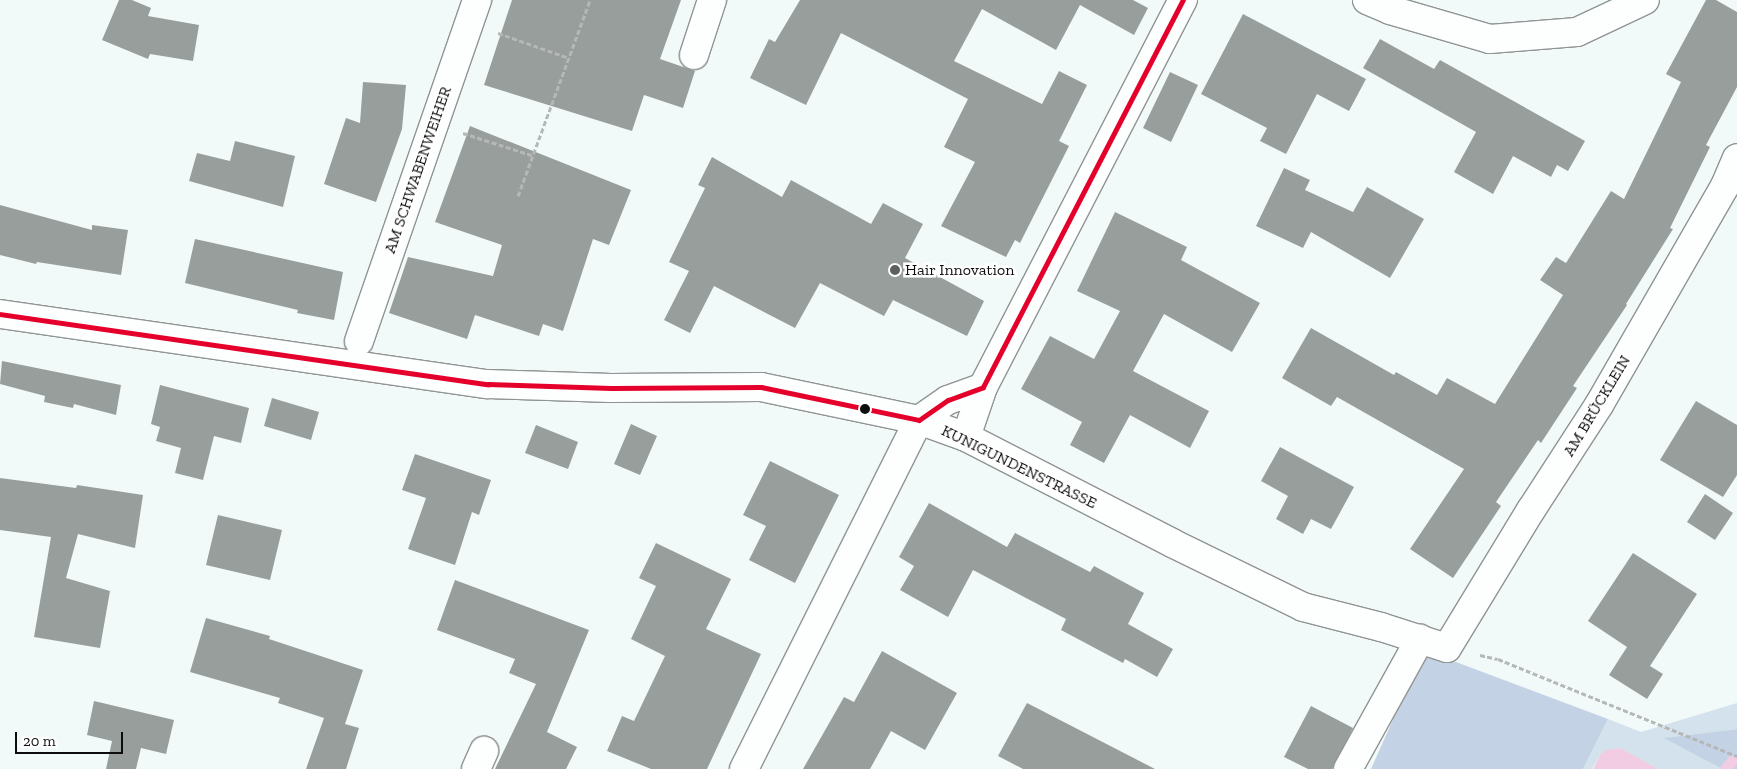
<!DOCTYPE html>
<meta charset="utf-8">
<style>
body{margin:0}
#map{position:relative;width:1737px;height:769px;overflow:hidden;background:#f2faf9;font-family:"Zilla Slab",serif}
div>[style]{position:absolute}
[style*='--x']{left:calc(var(--x)*1px);top:calc(var(--y)*1px);width:calc(var(--w)*1px);rotate:calc(var(--a)*1deg)}
.green>*{inset:0;background:#d4e2ee}
.forest>*{inset:0;background:#c3d3e5}
.water>*{inset:0;background:#f1cce3}
.stream>*{height:11px;margin:-5.5px;padding:0 5.5px;transform-origin:5.5px;border-radius:5.5px;background:#f1cce3}
.building>*{inset:0;background:#989e9c}
.path>*{height:3px;margin-top:-1.5px;transform-origin:0;background:repeating-linear-gradient(90deg,#b6b8b8 0 5px,transparent 0 7.5px)}
.roads{filter:drop-shadow(1px 0 #909493) drop-shadow(-1px 0 #909493) drop-shadow(0 1px #909493) drop-shadow(0 -1px #909493)}
.minor>*{height:28px;margin:-14px;padding:0 14px;transform-origin:14px;border-radius:14px;background:#fdfefe}
.bus-1>*{height:5px;margin:-2.5px;padding:0 2.5px;transform-origin:2.5px;border-radius:2.5px;background:#e4002b}
.dots>*{width:14px;height:14px;translate:-50% -50%;box-sizing:border-box;border:2px solid #fff;border-radius:50%}
span{translate:-50% -50%;white-space:nowrap;text-align:center;line-height:1.15;-webkit-text-stroke:5px #fff;paint-order:stroke}
.street-label{font-size:16px;color:#0d0d0d}
.poi-label{font-size:16px;color:#0d0d0d}
.left{translate:0 -50%;text-align:left}
.scale{position:absolute;left:15px;top:732px;width:108px;height:22px;box-sizing:border-box;border:2px solid #0d0d0d;border-top:0;padding-left:6px;font-size:15px;line-height:18px;white-space:nowrap;color:#0d0d0d;-webkit-text-stroke:4px #fff;paint-order:stroke}
</style>
<div id="map">
<div class="green">
<div style="clip-path:polygon(1737px 703px,1737px 729px,1666px 738px,1722px 769px,1658px 769px,1649px 764px,1600px 755px,1592px 769px,1583px 769px,1608px 719px,1641px 732px)"></div>
</div>
<div class="forest">
<div style="clip-path:polygon(1424px 650px,1608px 719px,1583px 769px,1371px 769px)"></div>
<div style="clip-path:polygon(1737px 729px,1737px 769px,1722px 769px,1664px 738px)"></div>
</div>
<div class="water">
<div style="clip-path:polygon(1620px 748px,1649px 764px,1658px 769px,1593px 769px,1600px 755px,1606px 750px)"></div>
</div>
<div class="stream">
<div style="--x:1725;--y:769;--w:11;--a:-49"></div>
</div>
<div class="building">
<div style="clip-path:polygon(119px 0,132px 0,151px 8px,148px 16px,199px 25px,193px 61px,150px 54px,148px 59px,102px 40px)"></div>
<div style="clip-path:polygon(512px 0,681px 0,660px 59px,695px 71px,683px 108px,644px 95px,632px 131px,484px 85px)"></div>
<div style="clip-path:polygon(800px 0,1133px 0,1148px 8px,1134px 35px,1080px 5px,1056px 50px,982px 9px,954px 61px,1042px 104px,1059px 71px,1087px 85px,1059px 141px,1069px 146px,1020px 243px,1015px 240px,1006px 257px,941px 226px,975px 162px,944px 147px,968px 99px,841px 33px,806px 105px,750px 78px,769px 39px,775px 42px)"></div>
<div style="clip-path:polygon(1706px 0,1716px 0,1737px 12px,1737px 87px,1706px 145px,1710px 147px,1670px 228px,1673px 229px,1626px 304px,1627px 305px,1573px 386px,1577px 388px,1541px 443px,1538px 440px,1496px 502px,1501px 506px,1453px 578px,1410px 549px,1464px 469px,1337px 397px,1331px 406px,1282px 378px,1311px 328px,1394px 375px,1396px 372px,1437px 395px,1447px 378px,1495px 404px,1563px 295px,1540px 280px,1556px 257px,1566px 263px,1611px 191px,1624px 199px,1681px 82px,1666px 74px)"></div>
<div style="clip-path:polygon(1243px 14px,1366px 79px,1349px 111px,1317px 94px,1286px 154px,1260px 141px,1267px 128px,1201px 94px)"></div>
<div style="clip-path:polygon(1380px 39px,1434px 69px,1440px 60px,1585px 141px,1568px 171px,1557px 165px,1551px 177px,1513px 156px,1493px 194px,1454px 172px,1476px 132px,1363px 68px)"></div>
<div style="clip-path:polygon(1170px 72px,1198px 85px,1171px 142px,1143px 128px)"></div>
<div style="clip-path:polygon(363px 82px,406px 85px,402px 129px,376px 202px,324px 184px,346px 118px,360px 123px)"></div>
<div style="clip-path:polygon(470px 126px,631px 190px,609px 245px,593px 239px,563px 331px,543px 324px,539px 336px,475px 315px,467px 339px,389px 313px,408px 257px,493px 276px,502px 245px,435px 222px)"></div>
<div style="clip-path:polygon(235px 141px,295px 156px,283px 207px,189px 181px,197px 153px,230px 161px)"></div>
<div style="clip-path:polygon(712px 157px,782px 197px,791px 180px,871px 224px,883px 203px,923px 224px,905px 258px,984px 301px,967px 336px,893px 300px,884px 316px,820px 283px,795px 328px,714px 286px,690px 333px,664px 320px,689px 271px,669px 262px,705px 188px,698px 185px)"></div>
<div style="clip-path:polygon(1284px 168px,1310px 180px,1305px 190px,1353px 212px,1367px 187px,1424px 219px,1390px 278px,1311px 232px,1303px 248px,1256px 226px)"></div>
<div style="clip-path:polygon(0 205px,92px 230px,92px 225px,128px 230px,121px 275px,37px 262px,36px 264px,0 255px)"></div>
<div style="clip-path:polygon(1115px 212px,1187px 247px,1181px 260px,1260px 303px,1232px 352px,1164px 314px,1133px 371px,1209px 411px,1190px 448px,1130px 415px,1104px 463px,1070px 445px,1082px 422px,1021px 389px,1050px 336px,1094px 359px,1120px 311px,1077px 291px)"></div>
<div style="clip-path:polygon(195px 239px,343px 272px,334px 320px,297px 313px,298px 310px,185px 283px)"></div>
<div style="clip-path:polygon(2px 361px,121px 385px,116px 415px,74px 404px,73px 408px,44px 402px,45px 396px,0 384px)"></div>
<div style="clip-path:polygon(160px 385px,249px 408px,241px 443px,214px 436px,203px 480px,175px 473px,181px 448px,156px 441px,160px 427px,151px 424px)"></div>
<div style="clip-path:polygon(272px 398px,319px 412px,311px 440px,264px 426px)"></div>
<div style="clip-path:polygon(1696px 401px,1737px 425px,1737px 475px,1723px 497px,1660px 460px)"></div>
<div style="clip-path:polygon(631px 424px,657px 436px,640px 475px,614px 464px)"></div>
<div style="clip-path:polygon(536px 425px,578px 442px,568px 469px,525px 453px)"></div>
<div style="clip-path:polygon(1280px 447px,1354px 487px,1331px 529px,1311px 519px,1303px 534px,1276px 519px,1288px 496px,1261px 481px)"></div>
<div style="clip-path:polygon(415px 454px,491px 480px,479px 515px,472px 512px,455px 565px,408px 549px,426px 498px,402px 490px)"></div>
<div style="clip-path:polygon(770px 461px,839px 495px,795px 583px,749px 560px,766px 526px,743px 515px)"></div>
<div style="clip-path:polygon(0 478px,76px 488px,77px 485px,143px 495px,135px 548px,78px 534px,66px 578px,110px 591px,100px 648px,34px 637px,51px 537px,0 530px)"></div>
<div style="clip-path:polygon(1705px 494px,1733px 513px,1715px 540px,1687px 522px)"></div>
<div style="clip-path:polygon(929px 503px,1007px 547px,1015px 533px,1090px 572px,1094px 566px,1144px 593px,1128px 624px,1173px 649px,1157px 677px,1125px 659px,1123px 663px,1061px 630px,1066px 619px,973px 570px,948px 617px,900px 590px,914px 566px,899px 557px)"></div>
<div style="clip-path:polygon(218px 515px,282px 530px,270px 580px,206px 565px)"></div>
<div style="clip-path:polygon(656px 543px,731px 579px,706px 629px,761px 654px,707px 769px,651px 769px,607px 751px,622px 716px,634px 721px,665px 656px,631px 639px,656px 586px,639px 578px)"></div>
<div style="clip-path:polygon(1633px 553px,1697px 594px,1650px 666px,1663px 674px,1647px 699px,1609px 675px,1627px 647px,1588px 621px)"></div>
<div style="clip-path:polygon(455px 580px,589px 630px,547px 732px,577px 747px,566px 769px,495px 769px,536px 684px,509px 673px,515px 659px,437px 630px)"></div>
<div style="clip-path:polygon(206px 618px,270px 636px,269px 639px,363px 670px,345px 724px,359px 728px,346px 769px,306px 769px,324px 718px,278px 703px,280px 698px,190px 672px)"></div>
<div style="clip-path:polygon(882px 651px,957px 693px,925px 750px,891px 731px,870px 769px,803px 769px,844px 697px,854px 702px)"></div>
<div style="clip-path:polygon(94px 701px,174px 720px,166px 754px,141px 748px,136px 769px,106px 769px,112px 741px,87px 735px)"></div>
<div style="clip-path:polygon(1027px 703px,1155px 769px,1023px 769px,998px 756px)"></div>
<div style="clip-path:polygon(1311px 706px,1353px 728px,1332px 769px,1308px 769px,1284px 757px)"></div>
</div>
<div class="path">
<div style="--x:498;--y:33;--w:75;--a:19.4"></div>
<div style="--x:463;--y:133;--w:75;--a:17.9"></div>
<div style="--x:518;--y:196;--w:209;--a:-69.8"></div>
<div style="--x:1480;--y:655;--w:18;--a:13"></div>
<div style="--x:1498;--y:659;--w:258;--a:22.1"></div>
</div>
<div class="roads">
<div class="minor">
<div style="--x:1367;--y:0;--w:25;--a:23"></div>
<div style="--x:1390;--y:10;--w:104;--a:16.2"></div>
<div style="--x:1490;--y:39;--w:87;--a:-4.6"></div>
<div style="--x:1577;--y:32;--w:75;--a:-25.2"></div>
<div style="--x:694;--y:55;--w:58;--a:-71.9"></div>
<div style="--x:0;--y:314;--w:493;--a:8.2"></div>
<div style="--x:488;--y:384;--w:123;--a:1.9"></div>
<div style="--x:611;--y:388;--w:150;--a:-0.4"></div>
<div style="--x:761;--y:387;--w:161;--a:11.8"></div>
<div style="--x:919;--y:420;--w:50;--a:19.9"></div>
<div style="--x:966;--y:437;--w:232;--a:27.2"></div>
<div style="--x:1172;--y:543;--w:146;--a:26"></div>
<div style="--x:1303;--y:607;--w:81;--a:14.4"></div>
<div style="--x:1381;--y:627;--w:69;--a:17.7"></div>
<div style="--x:1447;--y:648;--w:162;--a:-58.7"></div>
<div style="--x:1531;--y:510;--w:125;--a:-57.1"></div>
<div style="--x:1599;--y:405;--w:253;--a:-60.1"></div>
<div style="--x:1725;--y:186;--w:30;--a:-67"></div>
<div style="--x:359;--y:341;--w:361;--a:-70.9"></div>
<div style="--x:966;--y:437;--w:53;--a:-71.2"></div>
<div style="--x:983;--y:387;--w:436;--a:-62.7"></div>
<div style="--x:476;--y:769;--w:20;--a:-66"></div>
<div style="--x:744;--y:769;--w:390;--a:-63.4"></div>
<div style="--x:919;--y:420;--w:35;--a:-35"></div>
<div style="--x:948;--y:400;--w:37;--a:-20"></div>
<div style="--x:1348;--y:769;--w:149;--a:-61"></div>
</div>
</div>
<div class="bus-1">
<div style="--x:0;--y:314;--w:493;--a:8.2"></div>
<div style="--x:488;--y:384;--w:123;--a:1.9"></div>
<div style="--x:611;--y:388;--w:150;--a:-0.4"></div>
<div style="--x:761;--y:387;--w:161;--a:11.8"></div>
<div style="--x:919;--y:420;--w:35;--a:-35"></div>
<div style="--x:948;--y:400;--w:37;--a:-20"></div>
<div style="--x:983;--y:387;--w:436;--a:-62.7"></div>
</div>
<div class="dots">
<div style="left:895px;top:270px;background:#5d6060"></div>
<div style="left:865px;top:409px;background:#0d0d0d"></div>
</div>
<div class="street-label">
<span style="left:418px;top:170px;rotate:-71deg">AM SCHWABENWEIHER</span>
<span style="left:1597px;top:406px;rotate:-59deg">AM BRÜCKLEIN</span>
<span style="left:1019px;top:467px;rotate:26deg">KUNIGUNDENSTRASSE</span>
</div>
<div class="poi-label">
<span class="left" style="left:905px;top:270px">Hair Innovation</span>
</div>
<div class="scale">20 m</div>
</div>
